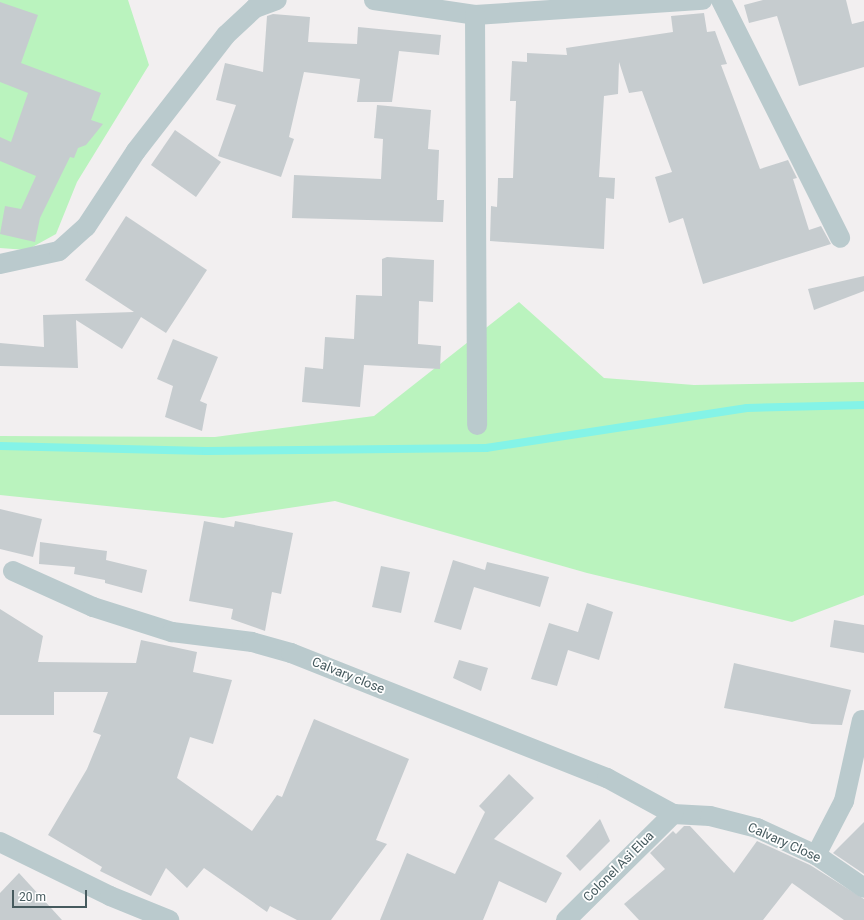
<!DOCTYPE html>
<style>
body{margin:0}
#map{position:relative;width:864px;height:920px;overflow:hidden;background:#f2eff0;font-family:Roboto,sans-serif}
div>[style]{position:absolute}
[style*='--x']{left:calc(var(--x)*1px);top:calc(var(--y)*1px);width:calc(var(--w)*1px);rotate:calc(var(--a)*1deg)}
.green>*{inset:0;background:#baf3be}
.stream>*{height:8px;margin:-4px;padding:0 4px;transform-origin:4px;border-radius:4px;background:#84f3e7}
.building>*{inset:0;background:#c6cccf}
.minor>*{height:20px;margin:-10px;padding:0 10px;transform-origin:10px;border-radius:10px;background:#bacacd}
span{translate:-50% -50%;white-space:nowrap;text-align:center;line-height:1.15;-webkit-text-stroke:3.5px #fff;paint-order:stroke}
.street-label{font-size:13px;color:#465a5e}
.scale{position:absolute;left:12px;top:890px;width:75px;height:18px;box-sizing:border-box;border:2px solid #465a5e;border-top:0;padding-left:5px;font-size:12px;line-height:14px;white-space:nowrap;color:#465a5e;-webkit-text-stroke:3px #fff;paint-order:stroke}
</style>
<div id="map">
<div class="green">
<div style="clip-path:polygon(0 0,128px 0,149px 65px,77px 182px,56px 234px,27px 250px,0 248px)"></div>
<div style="clip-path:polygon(519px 302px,604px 378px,694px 385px,864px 382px,864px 595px,792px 622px,587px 573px,335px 501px,223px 518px,0 495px,0 436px,215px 437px,374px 416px)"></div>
</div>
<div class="stream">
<div style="--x:0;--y:446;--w:206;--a:1.4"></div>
<div style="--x:206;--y:451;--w:280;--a:-0.6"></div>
<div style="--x:486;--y:448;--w:264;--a:-8.7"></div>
<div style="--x:747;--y:408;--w:117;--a:-1.5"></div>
</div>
<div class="building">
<div style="clip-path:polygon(763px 0,846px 0,852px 24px,864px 21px,864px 67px,799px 86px,777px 16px,749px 23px,744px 5px)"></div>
<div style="clip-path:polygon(0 2px,38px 15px,21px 63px,101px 93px,91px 120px,103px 124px,86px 145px,78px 148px,74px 158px,70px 157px,40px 218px,35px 242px,0 234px,5px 206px,21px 209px,36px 176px,0 161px,0 137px,11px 142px,28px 93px,0 82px)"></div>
<div style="clip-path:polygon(704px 13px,707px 32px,715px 31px,727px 64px,721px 65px,760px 169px,788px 160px,797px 178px,793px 179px,809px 230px,821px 226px,831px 244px,703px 284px,683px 218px,669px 223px,655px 177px,672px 172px,642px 91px,629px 93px,619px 62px,618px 94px,604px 96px,599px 177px,615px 178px,614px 199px,606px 198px,604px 249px,490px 241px,491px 206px,497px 207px,498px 178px,513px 178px,516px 101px,510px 101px,512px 61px,527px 62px,527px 53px,567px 55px,566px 48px,673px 32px,671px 16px)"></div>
<div style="clip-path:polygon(273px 14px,310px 17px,308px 42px,357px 44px,358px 27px,441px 35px,439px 55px,399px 51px,392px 102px,357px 102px,360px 79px,304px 72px,289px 137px,294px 139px,281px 177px,218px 156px,236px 105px,216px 100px,225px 63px,263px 72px,267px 16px)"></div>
<div style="clip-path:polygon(377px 105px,431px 110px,428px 149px,439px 150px,437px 200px,444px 200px,443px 222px,292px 218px,294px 175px,381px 179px,383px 139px,374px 138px)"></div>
<div style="clip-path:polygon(175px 130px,221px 162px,196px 197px,151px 165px)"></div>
<div style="clip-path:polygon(126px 216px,207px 270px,166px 333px,141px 317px,122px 349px,76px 320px,78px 368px,0 366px,0 343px,44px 347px,43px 315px,134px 312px,85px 280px)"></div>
<div style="clip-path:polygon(387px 257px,434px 260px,433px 302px,419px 301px,418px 344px,441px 346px,440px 369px,364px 365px,360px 407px,302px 402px,305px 367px,323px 369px,325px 337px,354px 339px,356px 295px,382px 296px,382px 259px)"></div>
<div style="clip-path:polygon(864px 276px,864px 291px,814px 310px,808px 289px)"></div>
<div style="clip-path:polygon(173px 339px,218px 357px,200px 401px,207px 404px,202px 431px,165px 417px,173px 386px,157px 379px)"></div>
<div style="clip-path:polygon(0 509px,42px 519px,33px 557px,0 549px)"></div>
<div style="clip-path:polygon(204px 521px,234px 527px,235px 521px,293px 533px,281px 594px,272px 592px,265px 631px,231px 619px,233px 609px,189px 601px)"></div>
<div style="clip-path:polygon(40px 542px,107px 551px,106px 560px,147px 570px,142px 593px,105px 583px,105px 580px,74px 574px,75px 567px,39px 564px)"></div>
<div style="clip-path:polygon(453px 560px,485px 570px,487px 562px,549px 577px,540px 607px,474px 587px,461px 630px,434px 622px)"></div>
<div style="clip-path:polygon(381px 566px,410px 572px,401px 613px,372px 607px)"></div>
<div style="clip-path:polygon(587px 603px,613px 612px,599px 660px,568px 650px,557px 686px,531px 679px,549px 623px,578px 632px)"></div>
<div style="clip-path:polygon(0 609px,43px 636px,38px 662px,136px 663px,141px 640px,197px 652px,193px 672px,232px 680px,213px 744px,190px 737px,177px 778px,252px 831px,277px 795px,282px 797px,314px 719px,409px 759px,376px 840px,387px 844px,331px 920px,297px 920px,270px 906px,267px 912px,204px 868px,187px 888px,166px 868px,151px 896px,100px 871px,102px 867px,48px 835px,87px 769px,101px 735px,93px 732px,108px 692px,54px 692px,54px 715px,0 715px)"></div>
<div style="clip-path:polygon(834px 620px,864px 625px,864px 653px,830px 647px)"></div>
<div style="clip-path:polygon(459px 660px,488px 668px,481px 691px,453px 678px)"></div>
<div style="clip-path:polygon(734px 663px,851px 690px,842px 725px,812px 724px,724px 708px)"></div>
<div style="clip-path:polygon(509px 774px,534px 798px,494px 839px,562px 873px,546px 903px,499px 881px,483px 920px,380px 920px,407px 853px,455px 874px,485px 812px,479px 806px)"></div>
<div style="clip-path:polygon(600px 819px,610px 841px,580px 871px,566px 856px)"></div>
<div style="clip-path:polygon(864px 822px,864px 874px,833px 853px)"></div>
<div style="clip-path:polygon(684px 826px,690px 826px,734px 873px,757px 841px,810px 865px,864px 899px,864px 920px,844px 920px,792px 883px,763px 920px,639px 920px,624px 904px,665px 869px,650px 853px,673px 831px,676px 834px)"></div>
<div style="clip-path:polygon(19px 873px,62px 920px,0 920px,0 893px)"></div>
</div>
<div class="minor">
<div style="--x:374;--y:0;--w:102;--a:8.4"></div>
<div style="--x:475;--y:15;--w:228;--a:-3.8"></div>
<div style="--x:721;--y:0;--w:266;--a:63.4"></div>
<div style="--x:475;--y:15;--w:410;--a:89.7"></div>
<div style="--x:0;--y:264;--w:60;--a:-12.4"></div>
<div style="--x:59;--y:251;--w:36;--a:-42"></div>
<div style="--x:86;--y:227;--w:91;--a:-56.7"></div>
<div style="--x:136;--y:151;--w:147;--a:-52.2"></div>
<div style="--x:226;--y:35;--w:40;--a:-43"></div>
<div style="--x:255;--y:8;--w:23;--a:-20"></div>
<div style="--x:13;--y:571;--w:88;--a:24.2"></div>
<div style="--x:93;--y:607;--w:83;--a:17.6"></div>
<div style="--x:172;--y:632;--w:81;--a:7.1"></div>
<div style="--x:252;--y:642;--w:41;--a:15.8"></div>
<div style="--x:291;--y:653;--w:340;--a:21.6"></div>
<div style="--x:607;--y:778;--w:75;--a:28.6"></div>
<div style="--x:673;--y:814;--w:37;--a:3"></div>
<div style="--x:710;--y:816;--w:49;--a:14.3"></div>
<div style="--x:757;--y:828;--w:65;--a:24.6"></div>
<div style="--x:816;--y:855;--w:58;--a:34.5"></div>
<div style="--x:0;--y:842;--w:123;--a:26.1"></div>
<div style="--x:110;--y:896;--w:64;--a:22.1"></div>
<div style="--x:816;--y:855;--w:61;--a:-62.6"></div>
<div style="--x:844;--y:801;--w:83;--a:-77.5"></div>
<div style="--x:566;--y:920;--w:151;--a:-44.7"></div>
</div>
<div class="street-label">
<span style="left:348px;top:676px;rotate:22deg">Calvary close</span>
<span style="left:784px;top:843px;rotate:24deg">Calvary Close</span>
<span style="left:619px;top:867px;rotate:-45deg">Colonel Asi Elua</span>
</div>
<div class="scale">20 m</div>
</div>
